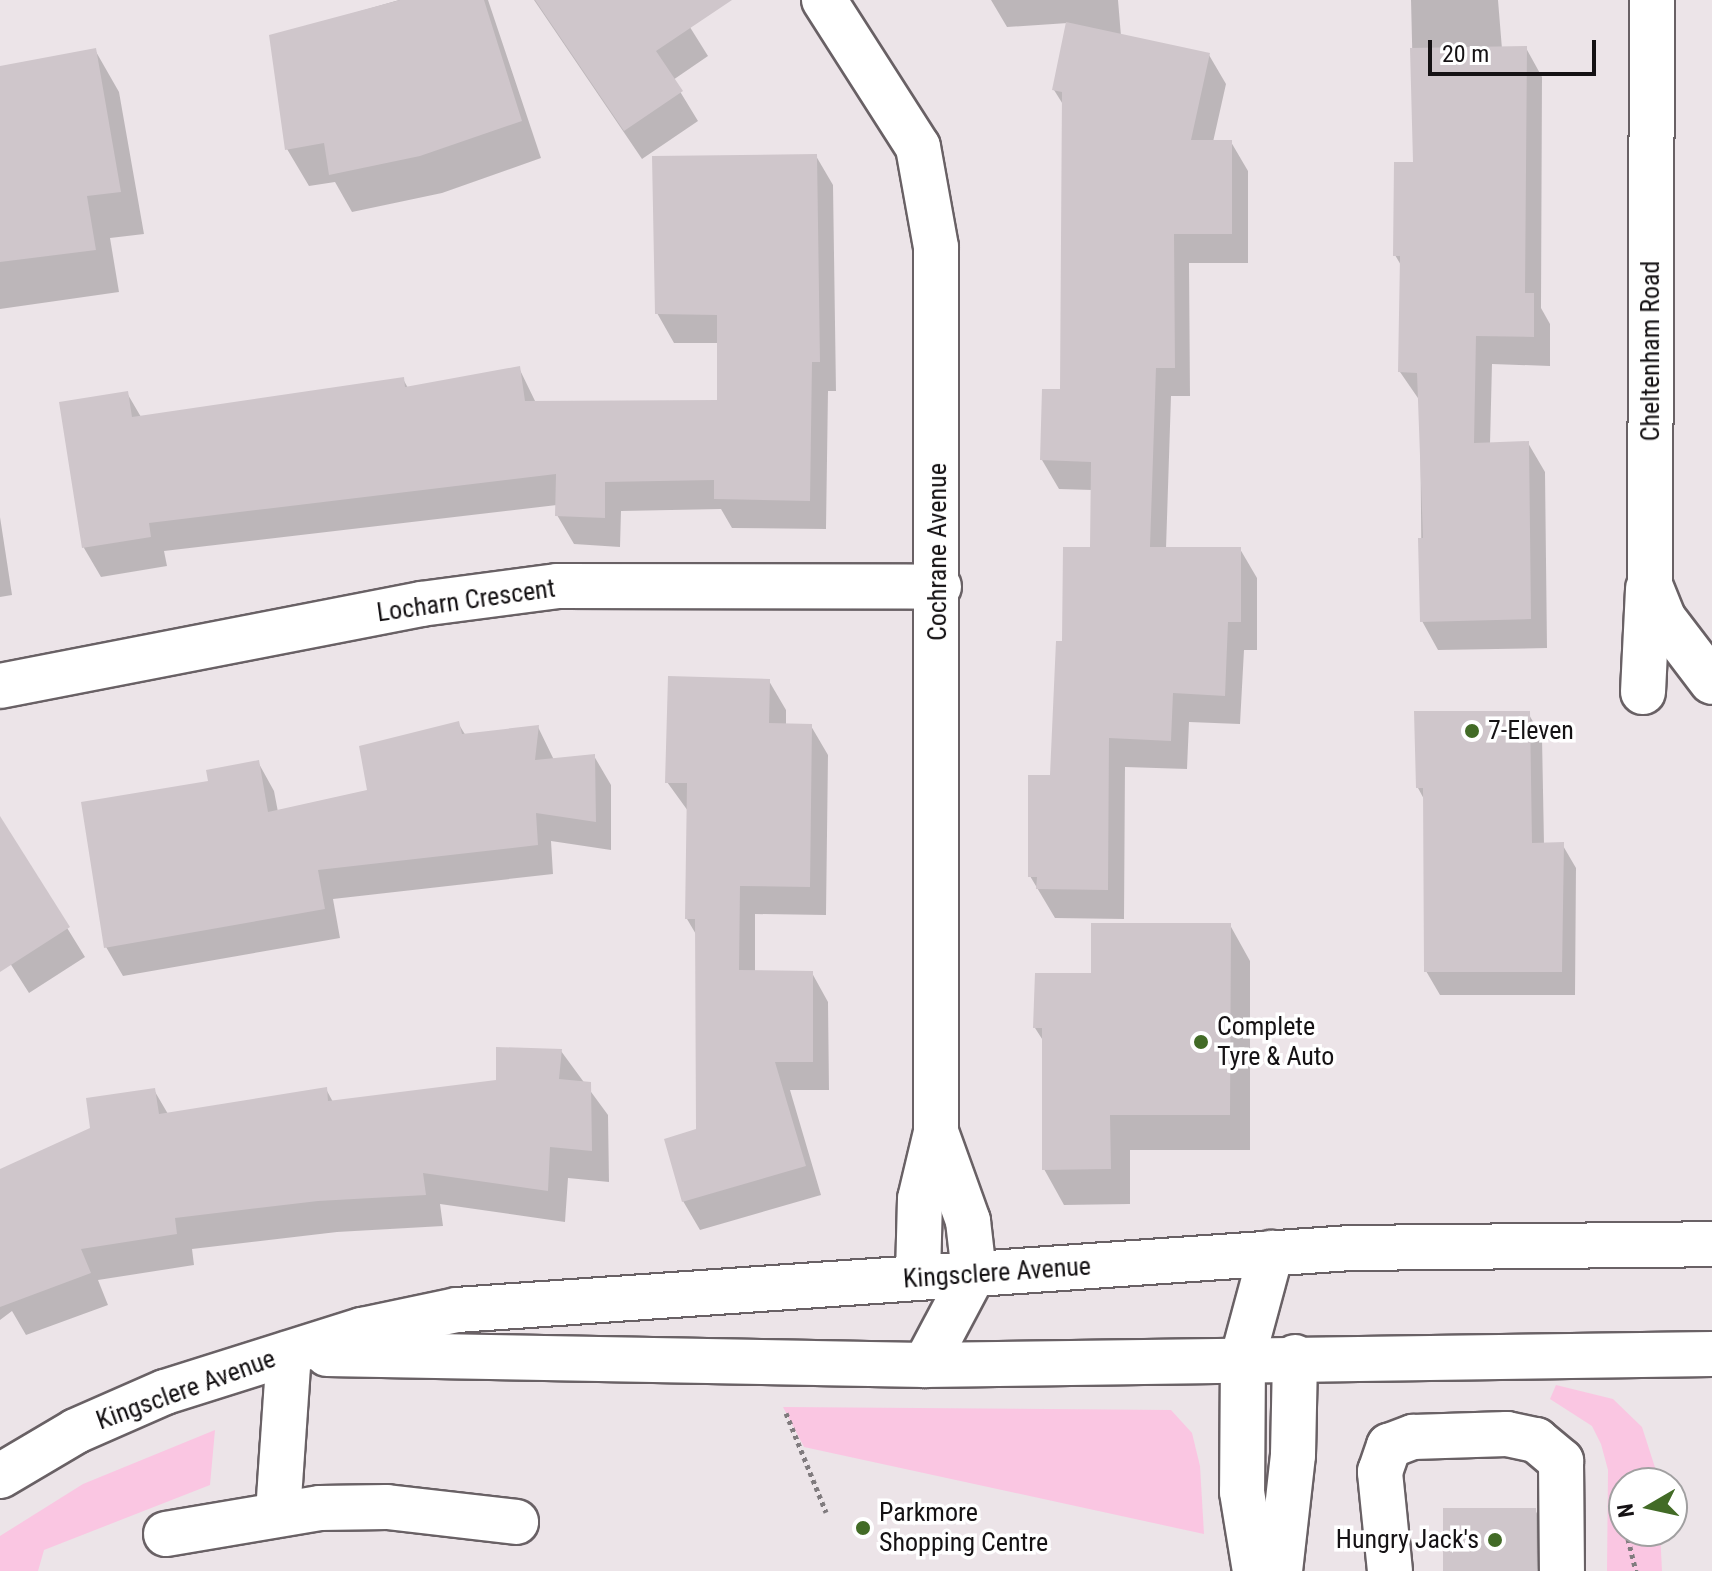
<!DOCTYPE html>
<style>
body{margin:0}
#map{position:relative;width:1712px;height:1571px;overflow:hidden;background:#ece4e8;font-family:"Roboto Condensed",sans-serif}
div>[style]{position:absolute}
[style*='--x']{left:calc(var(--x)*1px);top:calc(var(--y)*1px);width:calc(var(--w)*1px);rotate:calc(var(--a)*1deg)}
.green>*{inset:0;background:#fac6e2}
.shadow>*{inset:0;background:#0003}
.building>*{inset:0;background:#cfc6cb}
.path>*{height:5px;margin-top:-2.5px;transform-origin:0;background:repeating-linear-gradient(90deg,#807b7e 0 4px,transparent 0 8px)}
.roads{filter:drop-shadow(2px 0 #696165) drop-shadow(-2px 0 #696165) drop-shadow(0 2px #696165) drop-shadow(0 -2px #696165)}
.minor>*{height:44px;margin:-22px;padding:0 22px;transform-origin:22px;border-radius:22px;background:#fff}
.major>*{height:44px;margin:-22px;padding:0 22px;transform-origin:22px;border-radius:22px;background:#fff}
.dots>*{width:22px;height:22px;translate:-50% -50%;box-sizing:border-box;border:4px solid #fff;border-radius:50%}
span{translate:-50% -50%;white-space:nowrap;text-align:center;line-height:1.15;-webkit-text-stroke:7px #fff;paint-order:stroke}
.street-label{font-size:26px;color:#151214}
.poi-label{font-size:26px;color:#151214}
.left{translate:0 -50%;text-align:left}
.right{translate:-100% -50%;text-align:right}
.north{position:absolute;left:1608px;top:1467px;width:80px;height:80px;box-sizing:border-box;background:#fff;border:2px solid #a1a0a1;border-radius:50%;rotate:261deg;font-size:22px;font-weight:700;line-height:32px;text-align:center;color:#151214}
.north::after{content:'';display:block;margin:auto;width:28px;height:36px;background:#426b26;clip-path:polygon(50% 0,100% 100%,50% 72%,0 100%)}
.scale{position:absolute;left:1428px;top:40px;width:168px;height:36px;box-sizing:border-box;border:4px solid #151214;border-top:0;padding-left:10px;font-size:24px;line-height:28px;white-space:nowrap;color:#151214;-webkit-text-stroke:6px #fff;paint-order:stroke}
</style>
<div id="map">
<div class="green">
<div style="clip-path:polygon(1556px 1385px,1613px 1399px,1642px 1427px,1660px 1483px,1624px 1483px,1624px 1531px,1660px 1531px,1662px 1571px,1607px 1571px,1608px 1470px,1601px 1444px,1592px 1426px,1550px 1399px)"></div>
<div style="clip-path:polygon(783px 1407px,1171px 1410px,1192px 1433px,1200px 1466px,1204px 1534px,804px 1447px)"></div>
<div style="clip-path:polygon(215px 1430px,210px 1485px,44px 1550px,38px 1571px,0 1571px,0 1536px,83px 1484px)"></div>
</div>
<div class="shadow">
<div style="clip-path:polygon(399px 0,488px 0,541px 158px,442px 193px,352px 212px,335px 182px,309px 186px,287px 149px,271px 37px)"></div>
<div style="clip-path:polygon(534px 0,673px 0,708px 56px,673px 80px,698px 121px,642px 159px)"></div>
<div style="clip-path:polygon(991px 0,1118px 0,1121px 36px,1209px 55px,1226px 84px,1213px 142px,1231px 142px,1248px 171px,1248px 263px,1189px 263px,1190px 396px,1171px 396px,1166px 549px,1240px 549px,1257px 578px,1257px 650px,1244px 650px,1240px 724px,1189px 722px,1187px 769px,1125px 767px,1124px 919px,1055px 918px,1030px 876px,1052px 777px,1064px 644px,1092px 549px,1092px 490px,1059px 489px,1042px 460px,1062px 392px,1064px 106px,1054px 90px,1068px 23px,1007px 27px)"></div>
<div style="clip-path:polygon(1411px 0,1498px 0,1502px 49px,1526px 48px,1542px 77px,1541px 308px,1550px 324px,1550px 366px,1492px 364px,1490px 444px,1528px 443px,1545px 472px,1547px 648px,1438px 650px,1422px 621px,1420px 401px,1400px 372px,1402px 267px,1395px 255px,1415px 164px)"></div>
<div style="clip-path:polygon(95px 50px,119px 92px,144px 234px,110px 238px,119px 292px,0 309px,0 68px)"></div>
<div style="clip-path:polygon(816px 156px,833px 185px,836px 391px,828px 391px,826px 529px,732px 528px,721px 509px,621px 511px,620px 547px,574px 544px,557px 515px,557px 505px,164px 551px,167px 566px,101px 577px,84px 548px,61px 404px,127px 393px,141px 417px,403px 379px,408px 388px,519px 368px,536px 403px,719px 402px,719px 343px,674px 343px,657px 313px)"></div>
<div style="clip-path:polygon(0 517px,12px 595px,0 597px)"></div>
<div style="clip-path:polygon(769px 681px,786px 710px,786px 726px,811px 726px,828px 755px,826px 915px,755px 914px,755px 972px,812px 973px,828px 1002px,829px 1090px,790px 1090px,821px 1195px,700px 1230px,683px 1201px,698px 1131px,697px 936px,687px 919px,688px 811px,667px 782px)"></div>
<div style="clip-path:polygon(1528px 713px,1542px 737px,1544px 844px,1562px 844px,1576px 868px,1575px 995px,1440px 995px,1426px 971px,1425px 801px,1418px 788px)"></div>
<div style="clip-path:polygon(458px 723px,466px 736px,538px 727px,554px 760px,594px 756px,611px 785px,611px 850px,551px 841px,553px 874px,333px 899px,340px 938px,123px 976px,106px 947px,210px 783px,258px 762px,274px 791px,278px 812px,370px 792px)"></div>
<div style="clip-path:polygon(0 819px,85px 957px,29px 993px,6px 957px,0 960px)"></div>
<div style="clip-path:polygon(1230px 925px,1250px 961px,1250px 1150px,1130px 1150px,1130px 1204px,1064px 1205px,1044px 1169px,1044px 1042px,1035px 1028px,1093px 975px)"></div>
<div style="clip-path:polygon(561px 1051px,608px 1115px,609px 1182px,568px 1178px,565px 1222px,440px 1204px,443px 1226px,337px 1232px,192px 1249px,194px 1265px,98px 1280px,108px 1305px,26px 1335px,12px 1311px,0 1320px,0 1171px,92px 1129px,154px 1090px,168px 1114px,326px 1089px,333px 1102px,498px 1082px)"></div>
<div style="clip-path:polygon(1535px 1510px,1560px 1553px,1560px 1571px,1445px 1571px)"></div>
</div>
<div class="building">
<div style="clip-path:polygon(400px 0,484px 0,522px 121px,420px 156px,329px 175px,324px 143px,285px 150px,269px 35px)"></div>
<div style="clip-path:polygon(535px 0,732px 0,656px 51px,683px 91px,624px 131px)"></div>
<div style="clip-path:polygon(1066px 22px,1210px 53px,1191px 140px,1232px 140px,1232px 234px,1174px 234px,1175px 368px,1156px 368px,1150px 547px,1241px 547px,1241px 622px,1228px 622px,1225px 696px,1173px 693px,1171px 741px,1109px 738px,1108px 890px,1036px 889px,1037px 877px,1028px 877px,1028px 775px,1050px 775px,1056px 641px,1062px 641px,1063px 547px,1090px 547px,1091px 462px,1040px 460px,1042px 389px,1060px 389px,1062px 92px,1052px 90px)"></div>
<div style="clip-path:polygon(1527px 46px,1525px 293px,1534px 293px,1534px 337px,1476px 336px,1474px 443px,1529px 441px,1531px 619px,1420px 622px,1418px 538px,1423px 538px,1417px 373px,1398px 372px,1400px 256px,1393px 256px,1394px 162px,1413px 162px,1410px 48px)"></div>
<div style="clip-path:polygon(96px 48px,121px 192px,87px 196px,96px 250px,0 262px,0 66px)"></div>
<div style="clip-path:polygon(817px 154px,820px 362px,812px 362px,810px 501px,714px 499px,714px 480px,605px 482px,605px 518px,555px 516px,556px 474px,149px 523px,151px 537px,82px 548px,59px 402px,128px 391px,132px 417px,404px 377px,405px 387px,520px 366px,525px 401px,717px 400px,717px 315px,655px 314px,652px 156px)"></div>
<div style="clip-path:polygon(668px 676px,770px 679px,769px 723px,812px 724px,810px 887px,740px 886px,739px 970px,813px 971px,813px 1062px,775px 1062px,806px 1166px,682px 1202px,664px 1139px,696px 1129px,695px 919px,685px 919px,687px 783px,665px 783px)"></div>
<div style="clip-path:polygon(1414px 711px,1530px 711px,1532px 843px,1564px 842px,1562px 972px,1424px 972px,1423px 788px,1416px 788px)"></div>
<div style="clip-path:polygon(459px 721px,462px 734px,539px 725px,535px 760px,595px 754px,596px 822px,536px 813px,538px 845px,318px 870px,325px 909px,104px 948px,81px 802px,208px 781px,206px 770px,259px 760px,268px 812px,367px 790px,359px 746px)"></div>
<div style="clip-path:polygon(0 816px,70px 927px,0 972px)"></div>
<div style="clip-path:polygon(1091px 923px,1231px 923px,1230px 1115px,1110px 1115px,1111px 1169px,1042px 1170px,1042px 1028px,1033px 1028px,1035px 973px,1091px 973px)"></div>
<div style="clip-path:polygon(496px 1047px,562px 1049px,559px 1079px,591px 1082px,592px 1151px,550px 1147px,548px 1191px,423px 1173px,426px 1195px,318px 1201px,175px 1218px,177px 1234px,81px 1249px,91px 1273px,0 1307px,0 1169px,90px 1128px,86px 1098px,155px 1088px,159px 1114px,327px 1087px,328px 1101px,496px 1080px)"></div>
<div style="clip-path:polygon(1443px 1508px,1536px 1508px,1537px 1571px,1443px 1571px)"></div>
</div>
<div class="path">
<div style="--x:786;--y:1413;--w:107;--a:68"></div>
<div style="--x:1615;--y:1503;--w:25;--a:69"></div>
<div style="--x:1626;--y:1531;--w:41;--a:76"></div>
</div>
<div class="roads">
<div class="minor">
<div style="--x:824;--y:0;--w:174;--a:57.4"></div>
<div style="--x:918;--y:147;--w:102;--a:79.8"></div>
<div style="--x:936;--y:247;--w:885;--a:90"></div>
<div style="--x:936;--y:1132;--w:69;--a:103.4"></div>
<div style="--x:920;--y:1199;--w:78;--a:91.5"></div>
<div style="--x:1652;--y:0;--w:585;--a:90.2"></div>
<div style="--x:1650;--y:585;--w:37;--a:68"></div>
<div style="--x:1664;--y:619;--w:79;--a:52.7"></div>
<div style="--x:0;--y:686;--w:429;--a:-11"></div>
<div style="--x:421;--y:604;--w:137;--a:-7.5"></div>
<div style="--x:557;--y:586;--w:382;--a:0.1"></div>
<div style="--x:1643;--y:692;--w:104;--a:-87.2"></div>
<div style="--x:936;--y:1132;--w:95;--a:70.2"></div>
<div style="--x:968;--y:1221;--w:52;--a:83.4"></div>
<div style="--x:1243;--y:1357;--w:135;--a:90.4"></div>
<div style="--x:1242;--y:1492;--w:80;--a:80.7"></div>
<div style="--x:278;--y:1513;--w:160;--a:-86.1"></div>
<div style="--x:166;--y:1534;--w:156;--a:-9.6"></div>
<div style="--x:320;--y:1508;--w:67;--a:-0.9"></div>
<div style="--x:387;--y:1507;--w:130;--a:6.6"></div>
<div style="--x:1280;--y:1571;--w:117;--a:-83.6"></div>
<div style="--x:1293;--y:1455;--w:98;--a:-88.8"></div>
<div style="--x:1390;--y:1571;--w:100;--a:-95.8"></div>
<div style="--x:1380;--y:1472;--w:28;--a:-71"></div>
<div style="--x:1389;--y:1446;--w:26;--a:-21"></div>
<div style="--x:1413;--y:1437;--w:94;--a:-1.8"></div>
<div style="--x:1507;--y:1434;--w:30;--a:12"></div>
<div style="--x:1536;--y:1440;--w:33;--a:40"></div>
<div style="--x:1561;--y:1461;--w:110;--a:89.5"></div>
</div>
<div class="major">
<div style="--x:327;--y:1354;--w:598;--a:1.05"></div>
<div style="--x:925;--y:1365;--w:787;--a:-0.8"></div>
<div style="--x:1243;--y:1357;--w:108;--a:-74.9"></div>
<div style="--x:925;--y:1365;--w:104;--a:-62"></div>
<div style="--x:0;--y:1476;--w:88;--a:-30.6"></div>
<div style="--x:76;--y:1431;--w:97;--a:-23.7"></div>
<div style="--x:165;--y:1392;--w:207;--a:-17.5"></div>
<div style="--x:362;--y:1330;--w:97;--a:-11.9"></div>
<div style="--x:457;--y:1310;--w:895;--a:-3.97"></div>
<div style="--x:1350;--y:1248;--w:362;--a:-0.6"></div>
</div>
</div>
<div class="dots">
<div style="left:1472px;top:731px;background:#426b26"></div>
<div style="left:1201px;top:1042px;background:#426b26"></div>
<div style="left:863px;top:1528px;background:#426b26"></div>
<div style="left:1495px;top:1540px;background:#426b26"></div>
</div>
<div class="street-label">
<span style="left:1651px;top:351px;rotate:-90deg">Cheltenham Road</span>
<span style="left:938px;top:552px;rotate:-90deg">Cochrane Avenue</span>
<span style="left:466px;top:601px;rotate:-8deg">Locharn Crescent</span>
<span style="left:997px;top:1273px;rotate:-4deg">Kingsclere Avenue</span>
<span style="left:186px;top:1390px;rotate:-20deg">Kingsclere Avenue</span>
</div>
<div class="poi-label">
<span class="left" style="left:1488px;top:731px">7-Eleven</span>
<span class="left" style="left:1217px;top:1042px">Complete<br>Tyre &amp; Auto</span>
<span class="left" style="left:879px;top:1528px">Parkmore<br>Shopping Centre</span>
<span class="right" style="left:1479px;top:1540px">Hungry Jack's</span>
</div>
<div class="north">N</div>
<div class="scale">20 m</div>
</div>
